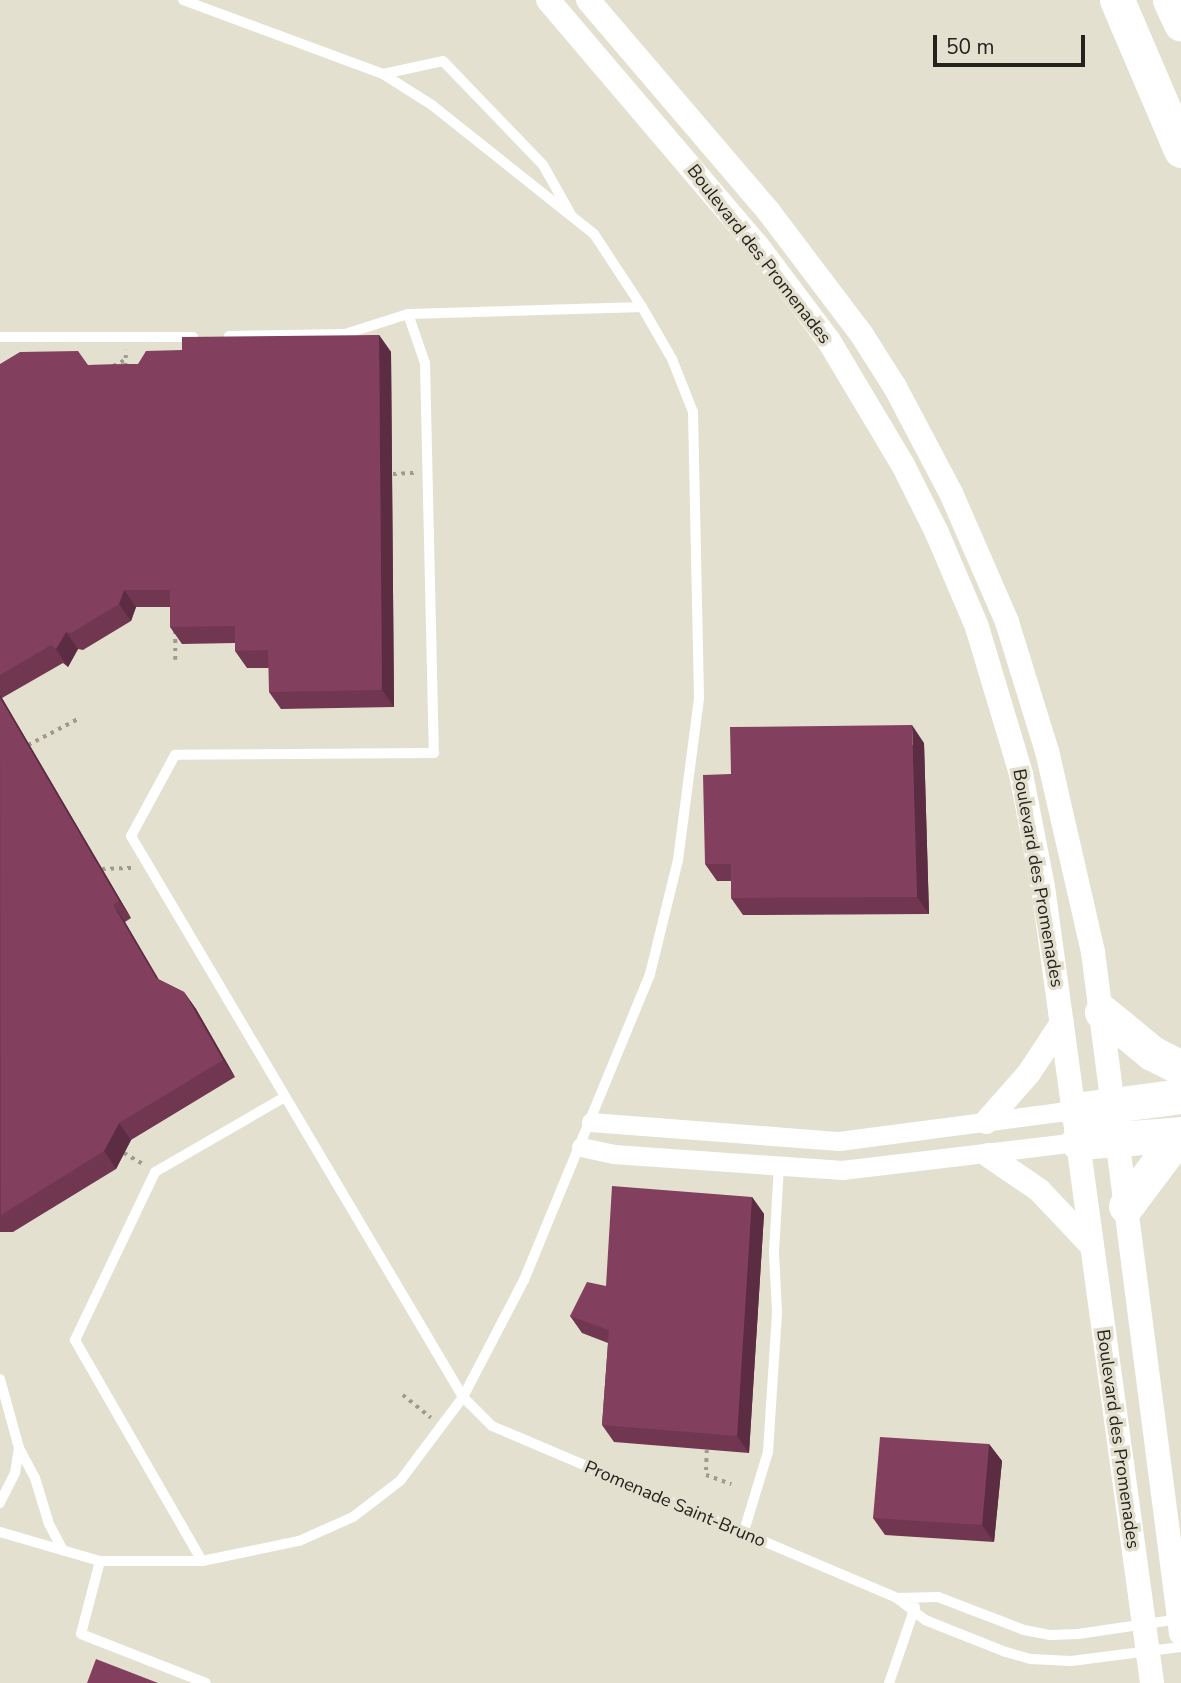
<!DOCTYPE html>
<style>
body{margin:0}
#map{position:relative;width:1181px;height:1683px;overflow:hidden;background:#e4e0d0;font-family:"Nunito Sans",sans-serif}
div>[style]{position:absolute}
[style*='--x']{left:calc(var(--x)*1px);top:calc(var(--y)*1px);width:calc(var(--w)*1px);rotate:calc(var(--a)*1deg)}
.path>*{height:3.5px;margin-top:-1.75px;transform-origin:0;background:repeating-linear-gradient(90deg,#9e9a8e 0 3.5px,transparent 0 8.5px)}
.service>*{height:10px;margin:-5px;padding:0 5px;transform-origin:5px;border-radius:5px;background:#fff}
.minor>*{height:19px;margin:-9.5px;padding:0 9.5px;transform-origin:9.5px;border-radius:9.5px;background:#fff}
.tertiary>*{height:24px;margin:-12px;padding:0 12px;transform-origin:12px;border-radius:12px;background:#fff}
.motorway>*{height:35px;margin:-17.5px;padding:0 17.5px;transform-origin:17.5px;border-radius:17.5px;background:#fff}
.wall>*{inset:0;background:#713751}
.shaded-wall>*{inset:0;background:#5c2d42}
.building>*{inset:0;background:#83405e}
span{translate:-50% -50%;white-space:nowrap;text-align:center;line-height:1.15;-webkit-text-stroke:7px #e4e0d0;paint-order:stroke}
.street-label{font-size:18px;color:#24221c}
.scale{position:absolute;left:933px;top:35px;width:152px;height:32px;box-sizing:border-box;border:4px solid #24221c;border-top:0;padding-left:9px;font-size:21px;line-height:24px;white-space:nowrap;color:#24221c;-webkit-text-stroke:5px #e4e0d0;paint-order:stroke}
</style>
<div id="map">
<div class="path">
<div style="--x:113;--y:366;--w:16;--a:-27"></div>
<div style="--x:125;--y:367;--w:17;--a:-87"></div>
<div style="--x:393;--y:474;--w:22;--a:-3"></div>
<div style="--x:175;--y:660;--w:30;--a:-90"></div>
<div style="--x:28;--y:745;--w:56;--a:-27.5"></div>
<div style="--x:102;--y:869;--w:33;--a:-2"></div>
<div style="--x:124;--y:1153;--w:22;--a:30"></div>
<div style="--x:403;--y:1395;--w:36;--a:39"></div>
<div style="--x:707;--y:1450;--w:25;--a:92"></div>
<div style="--x:706;--y:1475;--w:27;--a:20"></div>
</div>
<div class="service">
<div style="--x:383;--y:74;--w:61;--a:-12.2"></div>
<div style="--x:443;--y:61;--w:144;--a:46.1"></div>
<div style="--x:543;--y:165;--w:55;--a:60.6"></div>
<div style="--x:408;--y:314;--w:52;--a:70.9"></div>
<div style="--x:425;--y:363;--w:390;--a:88.7"></div>
<div style="--x:434;--y:753;--w:259;--a:179.6"></div>
<div style="--x:175;--y:755;--w:92;--a:118.5"></div>
<div style="--x:131;--y:836;--w:652;--a:59.38"></div>
<div style="--x:463;--y:1397;--w:41;--a:45"></div>
<div style="--x:492;--y:1426;--w:440;--a:23"></div>
<div style="--x:897;--y:1598;--w:36;--a:38"></div>
<div style="--x:925;--y:1620;--w:87;--a:21.6"></div>
<div style="--x:1006;--y:1652;--w:26;--a:16"></div>
<div style="--x:1031;--y:1659;--w:40;--a:2.9"></div>
<div style="--x:1071;--y:1661;--w:111;--a:-7.3"></div>
<div style="--x:229;--y:336;--w:116;--a:-1"></div>
<div style="--x:345;--y:334;--w:66;--a:-17.6"></div>
<div style="--x:408;--y:314;--w:234;--a:-1.7"></div>
<div style="--x:0;--y:337;--w:193;--a:0"></div>
<div style="--x:0;--y:1379;--w:72;--a:74.6"></div>
<div style="--x:19;--y:1448;--w:25;--a:99"></div>
<div style="--x:15;--y:1473;--w:34;--a:117"></div>
<div style="--x:19;--y:1448;--w:34;--a:62"></div>
<div style="--x:35;--y:1478;--w:48;--a:73.1"></div>
<div style="--x:49;--y:1524;--w:30;--a:62"></div>
<div style="--x:744;--y:1531;--w:83;--a:-73.1"></div>
<div style="--x:768;--y:1452;--w:140;--a:-86.3"></div>
<div style="--x:777;--y:1312;--w:60;--a:-92.9"></div>
<div style="--x:774;--y:1252;--w:86;--a:-86.7"></div>
<div style="--x:0;--y:1532;--w:104;--a:16.2"></div>
<div style="--x:100;--y:1561;--w:102;--a:0"></div>
<div style="--x:202;--y:1561;--w:99;--a:-11.7"></div>
<div style="--x:299;--y:1541;--w:59;--a:-24"></div>
<div style="--x:353;--y:1517;--w:59;--a:-37.5"></div>
<div style="--x:400;--y:1481;--w:105;--a:-53.1"></div>
<div style="--x:463;--y:1397;--w:132;--a:-62.5"></div>
<div style="--x:524;--y:1280;--w:331;--a:-67.6"></div>
<div style="--x:650;--y:974;--w:117;--a:-76.2"></div>
<div style="--x:678;--y:860;--w:163;--a:-82.6"></div>
<div style="--x:699;--y:698;--w:286;--a:-91.2"></div>
<div style="--x:693;--y:412;--w:57;--a:-111.6"></div>
<div style="--x:672;--y:359;--w:60;--a:-120"></div>
<div style="--x:642;--y:307;--w:87;--a:-123.3"></div>
<div style="--x:594;--y:234;--w:207;--a:-141.5"></div>
<div style="--x:432;--y:105;--w:58;--a:-147.7"></div>
<div style="--x:383;--y:74;--w:213;--a:-159.7"></div>
<div style="--x:100;--y:1561;--w:75;--a:104.6"></div>
<div style="--x:81;--y:1634;--w:134;--a:21.4"></div>
<div style="--x:202;--y:1561;--w:255;--a:-119.9"></div>
<div style="--x:75;--y:1340;--w:186;--a:-64.5"></div>
<div style="--x:155;--y:1172;--w:150;--a:-30"></div>
<div style="--x:897;--y:1598;--w:41;--a:-1.4"></div>
<div style="--x:938;--y:1597;--w:92;--a:21"></div>
<div style="--x:1024;--y:1630;--w:26;--a:11"></div>
<div style="--x:1050;--y:1635;--w:28;--a:-2"></div>
<div style="--x:1078;--y:1634;--w:102;--a:-8.4"></div>
<div style="--x:889;--y:1683;--w:80;--a:-71.1"></div>
</div>
<div class="minor">
<div style="--x:591;--y:1122;--w:249;--a:4.4"></div>
<div style="--x:839;--y:1141;--w:238;--a:-7.5"></div>
<div style="--x:581;--y:1147;--w:33;--a:12"></div>
<div style="--x:613;--y:1154;--w:230;--a:4"></div>
<div style="--x:842;--y:1170;--w:238;--a:-6.8"></div>
</div>
<div class="tertiary">
<div style="--x:548;--y:0;--w:321;--a:49.6"></div>
<div style="--x:756;--y:244;--w:121;--a:53"></div>
<div style="--x:829;--y:341;--w:144;--a:59.2"></div>
<div style="--x:903;--y:465;--w:76;--a:63.4"></div>
<div style="--x:937;--y:533;--w:102;--a:66.9"></div>
<div style="--x:977;--y:627;--w:153;--a:73.3"></div>
<div style="--x:1021;--y:774;--w:115;--a:79"></div>
<div style="--x:1043;--y:887;--w:803;--a:82.2"></div>
<div style="--x:588;--y:0;--w:279;--a:49.5"></div>
<div style="--x:769;--y:212;--w:154;--a:52.9"></div>
<div style="--x:862;--y:335;--w:62;--a:57.6"></div>
<div style="--x:895;--y:387;--w:120;--a:62.2"></div>
<div style="--x:951;--y:493;--w:141;--a:66.5"></div>
<div style="--x:1007;--y:622;--w:135;--a:72.8"></div>
<div style="--x:1047;--y:751;--w:206;--a:77.1"></div>
<div style="--x:1093;--y:952;--w:687;--a:82.64"></div>
<div style="--x:986;--y:1122;--w:65;--a:-48.7"></div>
<div style="--x:1029;--y:1073;--w:60;--a:-56.6"></div>
<div style="--x:988;--y:1155;--w:62;--a:34.5"></div>
<div style="--x:1039;--y:1190;--w:77;--a:46.6"></div>
</div>
<div class="motorway">
<div style="--x:1117;--y:0;--w:163;--a:66.9"></div>
<div style="--x:1170;--y:0;--w:26;--a:65"></div>
<div style="--x:1102;--y:1012;--w:65;--a:39.4"></div>
<div style="--x:1152;--y:1053;--w:33;--a:27"></div>
<div style="--x:1075;--y:1110;--w:107;--a:-7.5"></div>
<div style="--x:1078;--y:1142;--w:103;--a:-4.4"></div>
<div style="--x:1126;--y:1206;--w:90;--a:-53.1"></div>
</div>
<div class="wall">
<div style="clip-path:polygon(379px 335px,391px 352px,394px 707px,281px 709px,269px 692px,269px 668px,247px 668px,235px 651px,235px 643px,182px 644px,170px 627px,170px 607px,136px 607px,131px 621px,83px 650px,78px 649px,68px 667px,63px 663px,2px 698px,131px 918px,125px 922px,158px 979px,184px 992px,196px 1009px,235px 1077px,131px 1140px,116px 1169px,13px 1232px,0 1232px,0 364px,88px 365px,138px 364px,182px 350px)"></div>
<div style="clip-path:polygon(924px 743px,929px 914px,743px 915px,731px 898px,731px 881px,717px 881px,705px 864px,731px 774px)"></div>
<div style="clip-path:polygon(752px 1197px,764px 1214px,749px 1453px,614px 1442px,602px 1425px,608px 1343px,582px 1333px,570px 1316px,606px 1286px)"></div>
<div style="clip-path:polygon(989px 1444px,1002px 1461px,994px 1542px,885px 1535px,873px 1518px)"></div>
</div>
<div class="shaded-wall">
<div style="clip-path:polygon(379px 335px,391px 352px,394px 707px,382px 690px)"></div>
<div style="clip-path:polygon(124px 590px,136px 607px,131px 621px,119px 604px)"></div>
<div style="clip-path:polygon(66px 632px,78px 649px,68px 667px,56px 649px)"></div>
<div style="clip-path:polygon(0 695px,2px 698px,131px 918px,119px 901px,0 698px)"></div>
<div style="clip-path:polygon(912px 725px,924px 743px,929px 914px,917px 897px)"></div>
<div style="clip-path:polygon(113px 905px,125px 922px,168px 995px,156px 978px)"></div>
<div style="clip-path:polygon(184px 992px,196px 1009px,235px 1077px,223px 1060px)"></div>
<div style="clip-path:polygon(119px 1123px,131px 1140px,116px 1169px,104px 1151px)"></div>
<div style="clip-path:polygon(752px 1197px,764px 1214px,749px 1453px,737px 1436px)"></div>
<div style="clip-path:polygon(989px 1444px,1002px 1461px,994px 1542px,982px 1525px)"></div>
</div>
<div class="building">
<div style="clip-path:polygon(379px 335px,382px 690px,269px 692px,268px 650px,235px 651px,235px 626px,170px 627px,170px 590px,124px 590px,119px 604px,71px 633px,66px 632px,56px 649px,51px 645px,0 675px,0 364px,20px 352px,78px 351px,88px 365px,138px 364px,146px 351px,182px 350px,182px 337px)"></div>
<div style="clip-path:polygon(0 698px,119px 901px,113px 905px,156px 978px,184px 992px,223px 1060px,119px 1123px,104px 1151px,1px 1215px)"></div>
<div style="clip-path:polygon(912px 725px,917px 897px,731px 898px,731px 864px,705px 864px,703px 775px,731px 774px,730px 727px)"></div>
<div style="clip-path:polygon(612px 1186px,752px 1197px,737px 1436px,602px 1425px,609px 1330px,570px 1316px,587px 1282px,606px 1286px)"></div>
<div style="clip-path:polygon(880px 1437px,989px 1444px,982px 1525px,873px 1518px)"></div>
<div style="clip-path:polygon(96px 1659px,158px 1683px,87px 1683px)"></div>
</div>
<div class="street-label">
<span style="left:759px;top:254px;rotate:52deg">Boulevard des Promenades</span>
<span style="left:1038px;top:878px;rotate:80deg">Boulevard des Promenades</span>
<span style="left:1118px;top:1439px;rotate:82deg">Boulevard des Promenades</span>
<span style="left:675px;top:1504px;rotate:23deg">Promenade Saint-Bruno</span>
</div>
<div class="scale">50 m</div>
</div>
